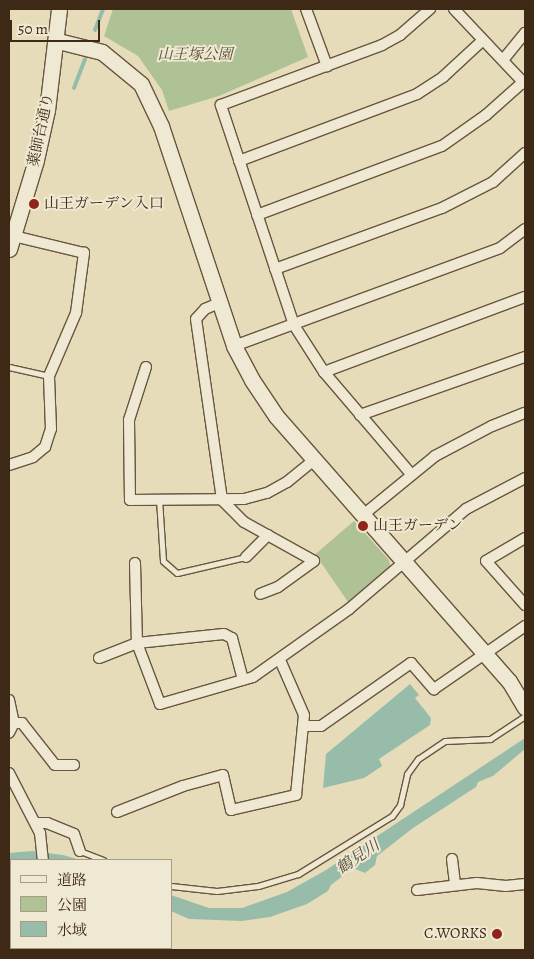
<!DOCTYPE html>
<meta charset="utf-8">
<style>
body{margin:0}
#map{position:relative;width:534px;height:959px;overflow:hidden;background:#e7dcba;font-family:Alegreya,"Noto Serif JP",serif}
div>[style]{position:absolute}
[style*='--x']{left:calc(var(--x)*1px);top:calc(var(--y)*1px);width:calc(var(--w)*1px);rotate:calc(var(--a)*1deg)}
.green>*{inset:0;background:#afc295}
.water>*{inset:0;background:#98bcaa}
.stream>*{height:4px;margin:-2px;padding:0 2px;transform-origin:2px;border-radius:2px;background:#98bcaa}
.roads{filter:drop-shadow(1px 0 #68563e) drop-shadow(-1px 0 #68563e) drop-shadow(0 1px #68563e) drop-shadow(0 -1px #68563e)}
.lane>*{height:5px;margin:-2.5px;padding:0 2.5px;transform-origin:2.5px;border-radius:2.5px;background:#efe8d2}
.street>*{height:10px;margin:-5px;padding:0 5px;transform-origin:5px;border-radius:5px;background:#efe8d2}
.secondary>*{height:15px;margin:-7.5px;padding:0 7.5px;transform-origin:7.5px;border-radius:7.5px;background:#efe8d2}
.dots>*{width:14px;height:14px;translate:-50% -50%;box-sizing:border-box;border:2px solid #efe8d2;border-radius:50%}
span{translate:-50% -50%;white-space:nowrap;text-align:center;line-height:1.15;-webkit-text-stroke:4px #efe8d2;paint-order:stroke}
.park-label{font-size:15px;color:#5a4f35;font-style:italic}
.street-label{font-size:15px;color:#3d2915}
.poi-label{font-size:15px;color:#3d2915}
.left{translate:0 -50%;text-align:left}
.right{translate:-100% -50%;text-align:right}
.water-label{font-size:16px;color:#544e3a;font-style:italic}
.frame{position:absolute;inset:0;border:10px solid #3d2915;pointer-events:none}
.legend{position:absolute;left:10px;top:859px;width:162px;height:90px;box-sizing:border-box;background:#efe8d2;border:1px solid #a89c86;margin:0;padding:6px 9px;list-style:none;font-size:15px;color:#3d2915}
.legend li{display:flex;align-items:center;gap:10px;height:25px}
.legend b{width:25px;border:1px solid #a89c86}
.scale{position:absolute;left:10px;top:20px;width:90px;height:22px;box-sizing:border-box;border:2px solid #3d2915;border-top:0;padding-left:6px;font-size:15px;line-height:18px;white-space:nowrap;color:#3d2915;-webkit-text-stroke:4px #efe8d2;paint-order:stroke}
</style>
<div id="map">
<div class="green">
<div style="clip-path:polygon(113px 9px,291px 9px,308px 57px,219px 96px,169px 111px,162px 90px,138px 56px,104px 36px)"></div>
<div style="clip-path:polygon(354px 521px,389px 560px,390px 566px,348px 602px,322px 564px,312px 557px)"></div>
</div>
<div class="water">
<div style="clip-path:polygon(410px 684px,419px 695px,415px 698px,431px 718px,430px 725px,379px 759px,382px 766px,364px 778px,323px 788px,326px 754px)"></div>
<div style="clip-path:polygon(525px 738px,525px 749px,493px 776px,478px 782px,476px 787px,413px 828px,377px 856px,375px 865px,365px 873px,353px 868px,331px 885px,328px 891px,307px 904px,270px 917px,242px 921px,189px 919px,171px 911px,171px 895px,209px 908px,242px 908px,287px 892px,326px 870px)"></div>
<div style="clip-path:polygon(32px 851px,63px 855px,80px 860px,9px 863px,9px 853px)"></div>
</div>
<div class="stream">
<div style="--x:95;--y:30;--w:22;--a:-69"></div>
<div style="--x:74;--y:88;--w:31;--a:-69"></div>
</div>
<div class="roads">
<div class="lane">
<div style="--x:9;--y:367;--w:41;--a:12.7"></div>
<div style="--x:159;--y:499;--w:62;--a:86.3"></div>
<div style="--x:163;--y:561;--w:18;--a:41"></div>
<div style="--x:177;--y:573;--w:71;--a:-13.1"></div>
<div style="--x:80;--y:851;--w:25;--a:21"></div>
<div style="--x:171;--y:886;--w:46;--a:6.2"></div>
<div style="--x:217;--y:891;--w:41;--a:-7"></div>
<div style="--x:258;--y:886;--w:42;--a:-16.7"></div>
<div style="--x:298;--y:874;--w:110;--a:-31.7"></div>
<div style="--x:392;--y:816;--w:14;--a:-54"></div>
<div style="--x:400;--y:805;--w:32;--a:-77"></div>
<div style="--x:407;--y:774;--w:19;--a:-54"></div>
<div style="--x:418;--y:759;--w:32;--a:-34"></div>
<div style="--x:445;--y:741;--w:45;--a:-2.5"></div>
<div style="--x:490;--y:739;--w:42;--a:-33.3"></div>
</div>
<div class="street">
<div style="--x:306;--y:9;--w:61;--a:69.8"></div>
<div style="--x:454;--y:9;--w:103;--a:46.6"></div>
<div style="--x:503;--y:60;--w:35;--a:-51"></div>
<div style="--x:239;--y:161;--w:190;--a:-20.6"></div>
<div style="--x:417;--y:94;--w:31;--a:-33"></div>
<div style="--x:443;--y:77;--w:54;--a:-42.8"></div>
<div style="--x:257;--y:215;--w:197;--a:-20.5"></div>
<div style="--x:442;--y:146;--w:54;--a:-35.2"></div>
<div style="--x:486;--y:115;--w:50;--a:-41.7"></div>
<div style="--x:275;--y:269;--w:178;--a:-20.1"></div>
<div style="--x:442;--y:208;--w:57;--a:-27"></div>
<div style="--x:493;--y:182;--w:43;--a:-42.2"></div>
<div style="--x:219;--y:303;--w:15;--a:157"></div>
<div style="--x:205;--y:309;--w:13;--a:132"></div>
<div style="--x:196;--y:319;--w:183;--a:81.8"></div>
<div style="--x:222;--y:500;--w:31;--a:45"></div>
<div style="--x:244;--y:522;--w:80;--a:29.1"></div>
<div style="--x:314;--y:561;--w:44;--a:144.2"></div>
<div style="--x:278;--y:587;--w:19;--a:159"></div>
<div style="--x:234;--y:346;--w:283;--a:-20.2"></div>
<div style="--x:500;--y:248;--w:31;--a:-37"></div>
<div style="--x:146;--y:367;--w:56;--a:107.8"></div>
<div style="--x:129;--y:420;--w:80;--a:89.3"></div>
<div style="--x:130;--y:500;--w:114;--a:-0.5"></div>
<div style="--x:244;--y:499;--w:24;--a:-15"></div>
<div style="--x:267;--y:493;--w:23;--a:-29"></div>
<div style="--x:287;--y:482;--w:35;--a:-39"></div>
<div style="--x:324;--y:372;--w:215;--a:-20.5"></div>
<div style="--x:360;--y:415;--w:175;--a:-19.4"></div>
<div style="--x:9;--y:465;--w:25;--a:-18"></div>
<div style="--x:33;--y:457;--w:16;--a:-40"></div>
<div style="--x:45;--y:447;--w:19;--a:-72"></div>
<div style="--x:51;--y:429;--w:53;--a:-92.2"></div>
<div style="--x:49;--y:376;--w:69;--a:-66.8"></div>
<div style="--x:76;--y:313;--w:61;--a:-82.4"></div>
<div style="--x:84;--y:253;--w:73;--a:-166.5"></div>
<div style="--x:411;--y:474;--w:134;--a:-130.5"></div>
<div style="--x:324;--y:372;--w:56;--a:-122.6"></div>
<div style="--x:294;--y:325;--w:232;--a:-108.4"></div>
<div style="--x:221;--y:105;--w:172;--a:-20.4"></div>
<div style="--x:382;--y:45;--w:21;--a:-29"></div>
<div style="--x:400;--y:35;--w:40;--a:-41"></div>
<div style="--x:363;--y:515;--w:93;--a:-39.3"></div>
<div style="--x:435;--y:456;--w:64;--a:-27.8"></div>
<div style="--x:492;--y:426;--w:35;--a:-22"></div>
<div style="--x:525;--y:538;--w:45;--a:149.5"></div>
<div style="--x:486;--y:561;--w:59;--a:48.4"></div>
<div style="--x:246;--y:557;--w:31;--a:-45"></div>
<div style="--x:135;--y:563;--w:80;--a:88.6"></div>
<div style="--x:137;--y:643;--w:65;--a:69.3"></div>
<div style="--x:160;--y:704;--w:97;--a:-16.2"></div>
<div style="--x:253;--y:677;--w:118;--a:-35.3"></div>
<div style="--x:349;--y:609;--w:154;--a:-40.5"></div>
<div style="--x:466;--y:509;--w:67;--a:-27.7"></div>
<div style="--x:99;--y:658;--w:41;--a:-21.5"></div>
<div style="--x:137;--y:643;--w:87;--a:-5.9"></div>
<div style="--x:224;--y:634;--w:9;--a:27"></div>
<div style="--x:232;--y:638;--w:43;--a:75.3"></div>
<div style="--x:9;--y:700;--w:24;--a:78"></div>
<div style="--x:14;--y:723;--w:11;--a:117"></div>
<div style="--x:9;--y:723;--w:13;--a:0"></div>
<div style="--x:22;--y:723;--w:53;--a:51.8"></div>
<div style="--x:55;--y:765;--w:19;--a:0"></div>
<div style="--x:303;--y:726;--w:18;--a:0"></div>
<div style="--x:321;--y:726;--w:110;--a:-35"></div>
<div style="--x:411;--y:663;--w:35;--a:49"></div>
<div style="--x:434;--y:689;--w:111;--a:-34.7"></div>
<div style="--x:9;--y:773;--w:68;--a:62.7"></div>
<div style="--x:40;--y:833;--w:27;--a:84"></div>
<div style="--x:117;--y:812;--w:71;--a:-21.5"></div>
<div style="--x:183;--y:786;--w:41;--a:-15.4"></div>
<div style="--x:223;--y:775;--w:36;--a:77"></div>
<div style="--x:231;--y:810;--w:67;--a:-13"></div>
<div style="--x:296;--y:795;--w:80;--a:-84.3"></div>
<div style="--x:304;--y:715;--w:60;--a:-113.6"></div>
<div style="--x:36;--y:823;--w:11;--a:0"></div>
<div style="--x:47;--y:823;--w:29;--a:22"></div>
<div style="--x:74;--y:834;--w:18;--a:71"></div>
<div style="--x:452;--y:859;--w:26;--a:83"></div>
<div style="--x:417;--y:890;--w:60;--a:-6.7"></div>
<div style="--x:477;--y:883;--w:29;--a:6"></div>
<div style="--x:506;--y:886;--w:19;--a:-6"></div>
<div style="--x:9;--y:943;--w:3;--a:-45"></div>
<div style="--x:52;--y:948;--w:2;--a:63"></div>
</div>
<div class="secondary">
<div style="--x:58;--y:41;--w:45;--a:14"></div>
<div style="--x:102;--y:52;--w:50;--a:39.4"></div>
<div style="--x:141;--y:84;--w:47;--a:64.5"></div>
<div style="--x:161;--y:126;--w:232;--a:71.6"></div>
<div style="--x:234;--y:346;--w:38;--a:62"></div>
<div style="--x:252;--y:380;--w:43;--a:56.3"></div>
<div style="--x:276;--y:416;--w:353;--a:48.7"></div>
<div style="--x:509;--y:681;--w:31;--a:59"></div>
<div style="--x:9;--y:249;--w:93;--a:-73.1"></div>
<div style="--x:36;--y:160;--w:51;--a:-77.6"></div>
<div style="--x:47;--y:110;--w:102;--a:-83.2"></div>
</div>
</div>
<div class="dots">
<div style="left:34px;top:204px;background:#8f2418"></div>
<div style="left:363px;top:526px;background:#8f2418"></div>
<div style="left:497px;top:934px;background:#8f2418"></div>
</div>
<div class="park-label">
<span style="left:195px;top:55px">山王塚公園</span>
</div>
<div class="street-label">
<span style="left:41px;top:130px;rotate:-78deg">薬師台通り</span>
</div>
<div class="poi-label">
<span class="left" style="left:44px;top:204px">山王ガーデン入口</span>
<span class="left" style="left:373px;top:526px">山王ガーデン</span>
<span class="right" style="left:487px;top:934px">C.WORKS</span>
</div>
<div class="water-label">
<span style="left:358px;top:857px;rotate:-34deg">鶴見川</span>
</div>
<div class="frame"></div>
<ul class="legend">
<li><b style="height:6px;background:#efe8d2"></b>道路</li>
<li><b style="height:14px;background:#afc295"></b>公園</li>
<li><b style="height:14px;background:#98bcaa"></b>水域</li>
</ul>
<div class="scale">50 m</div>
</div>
